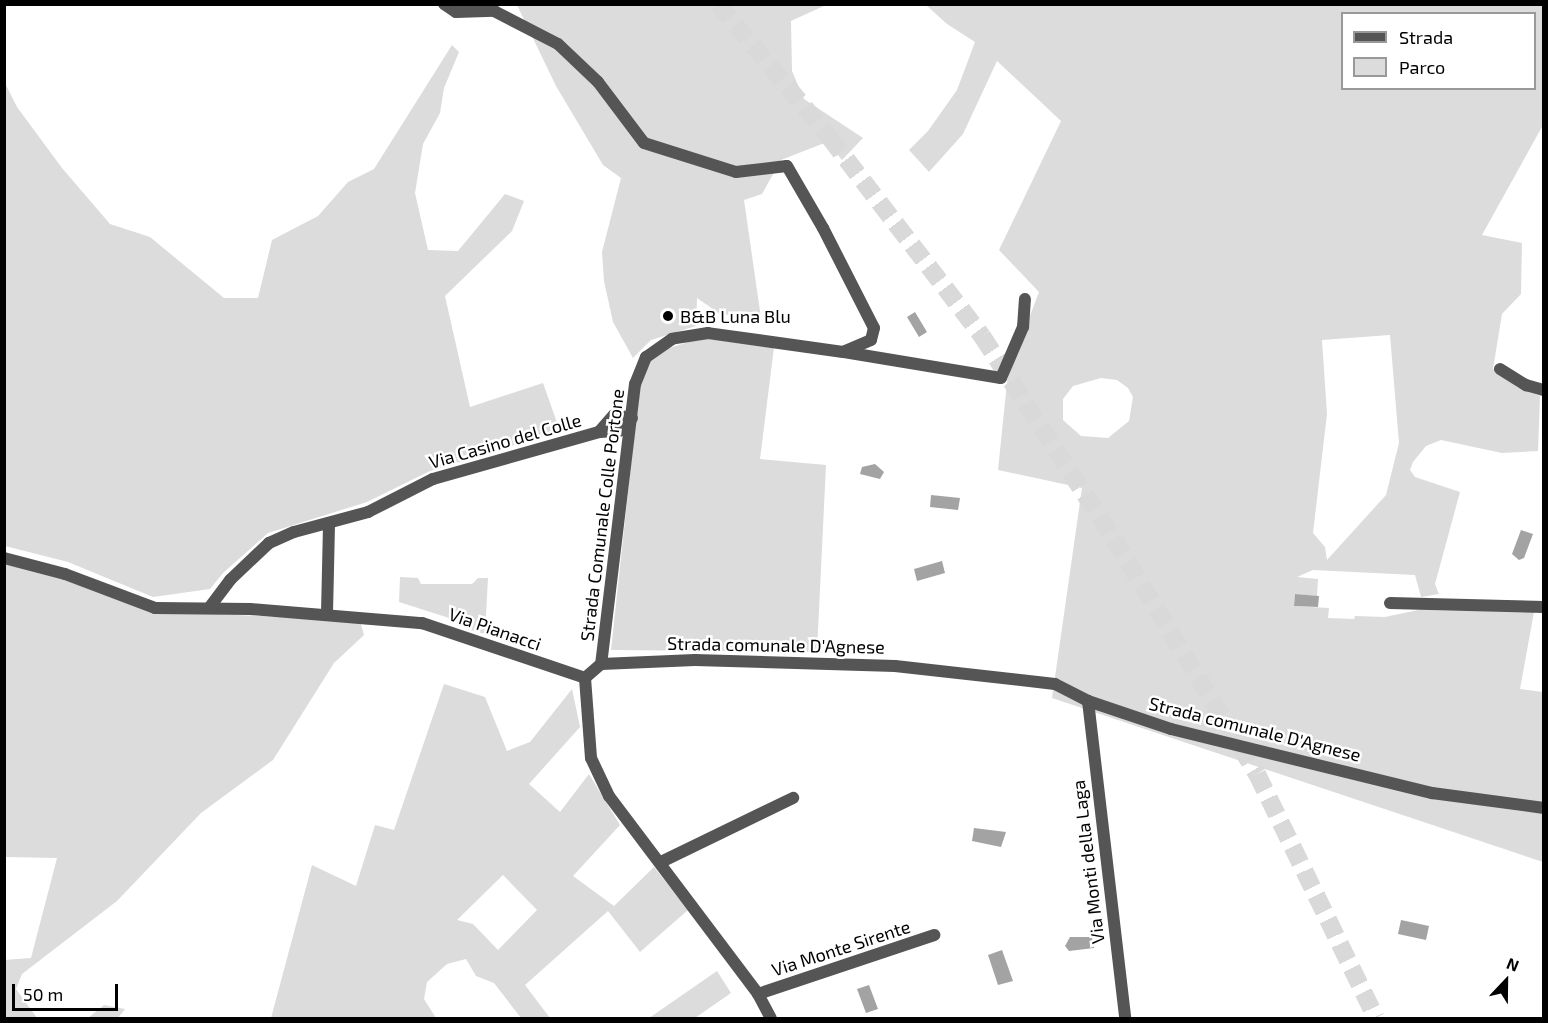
<!DOCTYPE html>
<style>
body{margin:0}
#map{position:relative;width:1548px;height:1023px;overflow:hidden;background:#fff;font-family:"Exo 2",sans-serif}
div>[style]{position:absolute}
[style*='--x']{left:calc(var(--x)*1px);top:calc(var(--y)*1px);width:calc(var(--w)*1px);rotate:calc(var(--a)*1deg)}
.green>*{inset:0;background:#dcdcdc}
.water>*{inset:0;background:#a3a3a3}
.highway-tunnel>*{height:18px;margin-top:-9px;transform-origin:0;background:repeating-linear-gradient(90deg,#d9d9d9 0 18px,transparent 0 27px)}
.street>*{height:12px;margin:-6px;padding:0 6px;transform-origin:6px;border-radius:6px;background:#555}
.dots>*{width:16px;height:16px;translate:-50% -50%;box-sizing:border-box;border:3px solid #fff;border-radius:50%}
span{translate:-50% -50%;white-space:nowrap;text-align:center;line-height:1.15;-webkit-text-stroke:5px #fff;paint-order:stroke}
.poi-label{font-size:18px;color:#000}
.left{translate:0 -50%;text-align:left}
.street-label{font-size:18px;color:#000}
.frame{position:absolute;inset:0;border:6px solid #000;pointer-events:none}
.legend{position:absolute;left:1341px;top:12px;width:195px;height:78px;box-sizing:border-box;background:#fff;border:2px solid #999;margin:0;padding:8px 10px;list-style:none;font-size:18px;color:#000}
.legend li{display:flex;align-items:center;gap:12px;height:30px}
.legend b{width:30px;border:2px solid #999}
.north{position:absolute;left:1476px;top:951px;width:60px;height:60px;-webkit-text-stroke:4px #fff;paint-order:stroke;rotate:22deg;font-size:16px;font-weight:700;line-height:24px;text-align:center;color:#000}
.north::after{content:'';display:block;margin:auto;width:21px;height:27px;background:#000;clip-path:polygon(50% 0,100% 100%,50% 72%,0 100%)}
.scale{position:absolute;left:12px;top:984px;width:106px;height:27px;box-sizing:border-box;border:3px solid #000;border-top:0;padding-left:8px;font-size:18px;line-height:21px;white-space:nowrap;color:#000;-webkit-text-stroke:4px #fff;paint-order:stroke}
</style>
<div id="map">
<div class="green">
<div style="clip-path:polygon(517px 5px,826px 5px,791px 21px,792px 71px,804px 99px,863px 138px,842px 160px,827px 142px,781px 160px,762px 194px,744px 200px,761px 318px,720px 314px,697px 298px,696px 326px,651px 340px,633px 358px,613px 322px,604px 281px,602px 252px,621px 178px,603px 165px,556px 86px)"></div>
<div style="clip-path:polygon(evenodd,926px 5px,1543px 5px,1543px 125px,1482px 235px,1522px 243px,1521px 294px,1502px 314px,1493px 369px,1517px 387px,1540px 396px,1538px 451px,1502px 453px,1441px 440px,1426px 446px,1413px 462px,1410px 470px,1415px 477px,1460px 492px,1435px 584px,1439px 594px,1421px 597px,1415px 575px,1313px 570px,1297px 577px,1318px 579px,1317px 596px,1295px 594px,1294px 606px,1329px 608px,1328px 618px,1354px 619px,1355px 616px,1385px 617px,1418px 610px,1534px 612px,1520px 689px,1543px 692px,1543px 862px,1052px 698px,1082px 488px,998px 470px,1008px 373px,1039px 292px,999px 250px,1061px 121px,997px 61px,963px 134px,929px 172px,909px 150px,928px 131px,957px 90px,975px 42px,947px 24px,926px 5px,1342px 14px,1534px 14px,1534px 88px,1342px 88px,1342px 14px,926px 5px,1390px 335px,1399px 443px,1386px 495px,1327px 560px,1325px 547px,1313px 533px,1327px 414px,1322px 340px,1390px 335px,926px 5px,1101px 378px,1117px 380px,1128px 388px,1133px 397px,1129px 421px,1108px 438px,1081px 436px,1063px 420px,1063px 399px,1073px 386px,1101px 378px)"></div>
<div style="clip-path:polygon(452px 45px,459px 52px,444px 88px,440px 113px,423px 144px,415px 193px,428px 250px,458px 251px,505px 194px,524px 201px,512px 231px,445px 296px,470px 407px,543px 383px,560px 431px,430px 471px,367px 502px,268px 533px,223px 573px,210px 589px,153px 597px,68px 562px,5px 546px,5px 83px,17px 107px,62px 168px,110px 224px,150px 237px,224px 298px,258px 298px,272px 240px,318px 216px,348px 182px,374px 169px)"></div>
<div style="clip-path:polygon(701px 338px,774px 347px,760px 459px,826px 465px,817px 652px,611px 650px,640px 382px,647px 363px,660px 351px)"></div>
<div style="clip-path:polygon(5px 564px,65px 578px,155px 611px,360px 621px,364px 635px,334px 663px,273px 760px,201px 813px,117px 901px,22px 974px,16px 989px,37px 1018px,5px 1018px,4px 960px,31px 958px,57px 858px,5px 857px)"></div>
<div style="clip-path:polygon(400px 577px,418px 578px,421px 584px,472px 584px,478px 578px,488px 578px,485px 634px,467px 629px,468px 624px,399px 602px)"></div>
<div style="clip-path:polygon(evenodd,444px 684px,485px 697px,507px 751px,530px 742px,572px 689px,580px 727px,529px 784px,560px 812px,589px 774px,620px 825px,573px 876px,614px 906px,654px 867px,688px 910px,640px 952px,608px 911px,525px 985px,550px 1018px,521px 1018px,494px 983px,476px 976px,466px 959px,447px 964px,427px 982px,424px 999px,436px 1018px,271px 1018px,312px 865px,356px 886px,375px 825px,394px 830px,444px 684px,503px 875px,537px 910px,498px 950px,473px 924px,457px 920px,503px 875px)"></div>
<div style="clip-path:polygon(717px 971px,731px 993px,695px 1018px,649px 1018px)"></div>
<div style="clip-path:polygon(104px 1005px,125px 1009px,118px 1018px,88px 1018px)"></div>
</div>
<div class="water">
<div style="clip-path:polygon(915px 312px,927px 332px,919px 337px,907px 317px)"></div>
<div style="clip-path:polygon(875px 464px,884px 472px,880px 479px,860px 474px,862px 467px)"></div>
<div style="clip-path:polygon(931px 495px,960px 498px,958px 510px,930px 507px)"></div>
<div style="clip-path:polygon(1521px 530px,1533px 534px,1524px 558px,1519px 560px,1512px 554px)"></div>
<div style="clip-path:polygon(942px 561px,945px 573px,917px 581px,914px 569px)"></div>
<div style="clip-path:polygon(1295px 594px,1319px 596px,1318px 607px,1294px 606px)"></div>
<div style="clip-path:polygon(974px 828px,1006px 832px,1001px 847px,972px 841px)"></div>
<div style="clip-path:polygon(1401px 920px,1429px 926px,1426px 940px,1398px 934px)"></div>
<div style="clip-path:polygon(1070px 937px,1092px 937px,1094px 948px,1069px 951px,1065px 946px)"></div>
<div style="clip-path:polygon(1002px 950px,1013px 981px,998px 985px,988px 955px)"></div>
<div style="clip-path:polygon(869px 985px,878px 1009px,866px 1013px,857px 989px)"></div>
</div>
<div class="highway-tunnel">
<div style="--x:718;--y:4;--w:175;--a:50.1"></div>
<div style="--x:830;--y:138;--w:250;--a:52.5"></div>
<div style="--x:982;--y:336;--w:242;--a:57"></div>
<div style="--x:1114;--y:539;--w:275;--a:58.7"></div>
<div style="--x:1257;--y:774;--w:271;--a:64"></div>
</div>
<div class="street">
<div style="--x:444;--y:4;--w:14;--a:34"></div>
<div style="--x:456;--y:12;--w:38;--a:-2"></div>
<div style="--x:494;--y:11;--w:72;--a:27.3"></div>
<div style="--x:558;--y:44;--w:55;--a:43.5"></div>
<div style="--x:598;--y:82;--w:76;--a:53"></div>
<div style="--x:644;--y:143;--w:96;--a:17.5"></div>
<div style="--x:736;--y:172;--w:51;--a:-6.7"></div>
<div style="--x:787;--y:166;--w:72;--a:59.9"></div>
<div style="--x:823;--y:228;--w:112;--a:63"></div>
<div style="--x:874;--y:328;--w:12;--a:104"></div>
<div style="--x:871;--y:340;--w:30;--a:157"></div>
<div style="--x:843;--y:352;--w:136;--a:-172"></div>
<div style="--x:708;--y:333;--w:36;--a:171"></div>
<div style="--x:672;--y:339;--w:32;--a:145"></div>
<div style="--x:646;--y:357;--w:29;--a:112"></div>
<div style="--x:635;--y:384;--w:282;--a:96.9"></div>
<div style="--x:601;--y:664;--w:21;--a:139"></div>
<div style="--x:844;--y:352;--w:159;--a:9.4"></div>
<div style="--x:1001;--y:378;--w:56;--a:-66.7"></div>
<div style="--x:1023;--y:327;--w:28;--a:-86"></div>
<div style="--x:1500;--y:369;--w:31;--a:32"></div>
<div style="--x:1526;--y:385;--w:19;--a:16"></div>
<div style="--x:599;--y:432;--w:23;--a:-49"></div>
<div style="--x:614;--y:415;--w:18;--a:9"></div>
<div style="--x:4;--y:558;--w:63;--a:14.7"></div>
<div style="--x:65;--y:574;--w:96;--a:20.7"></div>
<div style="--x:155;--y:608;--w:95;--a:0.6"></div>
<div style="--x:250;--y:609;--w:173;--a:4.7"></div>
<div style="--x:422;--y:623;--w:172;--a:18.6"></div>
<div style="--x:1390;--y:603;--w:154;--a:1.5"></div>
<div style="--x:209;--y:608;--w:35;--a:-53"></div>
<div style="--x:230;--y:580;--w:54;--a:-43.5"></div>
<div style="--x:269;--y:543;--w:27;--a:-24"></div>
<div style="--x:294;--y:532;--w:77;--a:-15.1"></div>
<div style="--x:368;--y:512;--w:73;--a:-26.9"></div>
<div style="--x:433;--y:479;--w:173;--a:-15.8"></div>
<div style="--x:599;--y:432;--w:20;--a:-3"></div>
<div style="--x:619;--y:431;--w:18;--a:-45"></div>
<div style="--x:327;--y:613;--w:90;--a:-88.7"></div>
<div style="--x:601;--y:664;--w:94;--a:-2.4"></div>
<div style="--x:695;--y:660;--w:200;--a:1.7"></div>
<div style="--x:895;--y:666;--w:161;--a:6.4"></div>
<div style="--x:1055;--y:684;--w:37;--a:27"></div>
<div style="--x:1088;--y:701;--w:88;--a:18.6"></div>
<div style="--x:1171;--y:729;--w:269;--a:13.8"></div>
<div style="--x:1432;--y:793;--w:113;--a:7.6"></div>
<div style="--x:585;--y:678;--w:80;--a:85.7"></div>
<div style="--x:591;--y:758;--w:42;--a:64.7"></div>
<div style="--x:609;--y:796;--w:248;--a:53"></div>
<div style="--x:758;--y:994;--w:27;--a:62"></div>
<div style="--x:1088;--y:701;--w:319;--a:83.3"></div>
<div style="--x:661;--y:862;--w:147;--a:-25.9"></div>
<div style="--x:758;--y:994;--w:186;--a:-18.5"></div>
</div>
<div class="dots">
<div style="left:668px;top:316px;background:#000"></div>
</div>
<div class="poi-label">
<span class="left" style="left:680px;top:316px">B&amp;B Luna Blu</span>
</div>
<div class="street-label">
<span style="left:505px;top:441px;rotate:-16deg">Via Casino del Colle</span>
<span style="left:602px;top:515px;rotate:-83deg">Strada Comunale Colle Portone</span>
<span style="left:495px;top:629px;rotate:19deg">Via Pianacci</span>
<span style="left:776px;top:645px;rotate:1deg">Strada comunale D'Agnese</span>
<span style="left:1255px;top:729px;rotate:14deg">Strada comunale D'Agnese</span>
<span style="left:1088px;top:862px;rotate:-97deg">Via Monti della Laga</span>
<span style="left:841px;top:948px;rotate:-18deg">Via Monte Sirente</span>
</div>
<div class="frame"></div>
<ul class="legend">
<li><b style="height:8px;background:#555"></b>Strada</li>
<li><b style="height:16px;background:#dcdcdc"></b>Parco</li>
</ul>
<div class="north">N</div>
<div class="scale">50 m</div>
</div>
